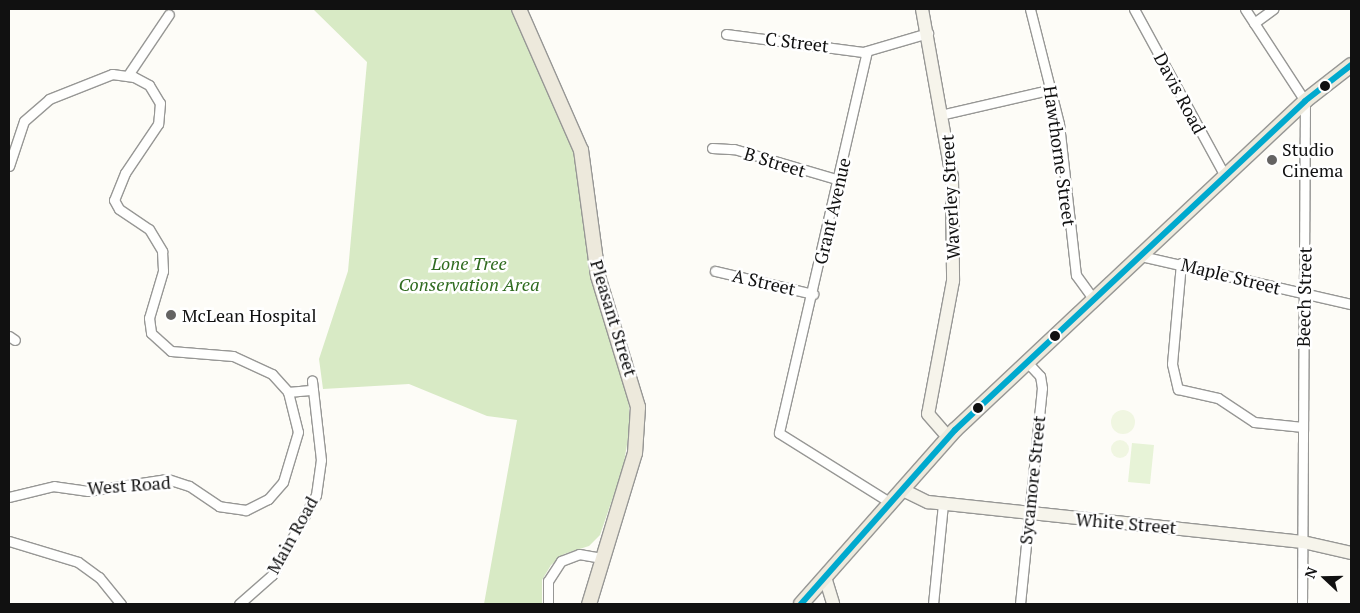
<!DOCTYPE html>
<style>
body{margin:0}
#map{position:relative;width:1360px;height:613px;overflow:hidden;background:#fdfcf7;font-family:"PT Serif",serif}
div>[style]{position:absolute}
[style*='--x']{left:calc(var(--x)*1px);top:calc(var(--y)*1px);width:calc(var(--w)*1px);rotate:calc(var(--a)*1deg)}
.green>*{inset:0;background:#e7f3d7}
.forest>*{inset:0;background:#d8eac5}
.pitch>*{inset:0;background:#f0f6e1}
.round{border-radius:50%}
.roads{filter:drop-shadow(1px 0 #979795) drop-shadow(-1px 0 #979795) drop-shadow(0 1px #979795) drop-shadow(0 -1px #979795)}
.street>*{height:9px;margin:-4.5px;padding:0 4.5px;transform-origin:4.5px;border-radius:4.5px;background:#fffffe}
.secondary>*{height:12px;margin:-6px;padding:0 6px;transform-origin:6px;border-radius:6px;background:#f6f4eb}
.primary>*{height:14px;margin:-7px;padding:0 7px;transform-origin:7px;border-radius:7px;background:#ede9dc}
.bus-1>*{height:6px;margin:-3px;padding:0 3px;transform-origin:3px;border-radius:3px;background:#00a9ce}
.dots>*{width:14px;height:14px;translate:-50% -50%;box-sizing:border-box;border:2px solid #fff;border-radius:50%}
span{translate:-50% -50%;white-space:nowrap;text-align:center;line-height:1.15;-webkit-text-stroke:5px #fff;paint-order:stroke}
.street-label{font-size:18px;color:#111}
.poi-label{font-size:18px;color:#111}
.left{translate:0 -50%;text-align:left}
.park-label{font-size:18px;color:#2f6b1f;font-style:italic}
.frame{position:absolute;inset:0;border:10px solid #111;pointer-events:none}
.north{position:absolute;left:1300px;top:553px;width:50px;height:50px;-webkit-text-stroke:4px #fff;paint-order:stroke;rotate:291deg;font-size:14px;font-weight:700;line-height:20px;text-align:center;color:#111}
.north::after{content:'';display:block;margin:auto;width:18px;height:22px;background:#111;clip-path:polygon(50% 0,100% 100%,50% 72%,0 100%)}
</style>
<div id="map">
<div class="green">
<div style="clip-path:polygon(1132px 443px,1154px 445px,1150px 484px,1128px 482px)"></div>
</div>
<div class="forest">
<div style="clip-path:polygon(313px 9px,513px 9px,576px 152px,588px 258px,628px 389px,630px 427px,623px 468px,600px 535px,589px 546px,564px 554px,551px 565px,542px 580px,542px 604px,484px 604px,517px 420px,487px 416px,409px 384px,323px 389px,319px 359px,348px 271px,367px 62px)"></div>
</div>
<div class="pitch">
<div class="round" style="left:1111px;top:410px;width:24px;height:24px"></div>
<div class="round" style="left:1111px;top:440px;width:18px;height:18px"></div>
</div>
<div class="roads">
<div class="street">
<div style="--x:1030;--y:9;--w:119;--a:75.8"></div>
<div style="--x:1059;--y:124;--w:152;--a:83.6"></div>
<div style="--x:1076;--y:275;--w:31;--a:54"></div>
<div style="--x:1134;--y:9;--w:192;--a:61.4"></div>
<div style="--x:1245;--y:9;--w:110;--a:56.9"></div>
<div style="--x:1305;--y:101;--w:503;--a:90.34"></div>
<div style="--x:1254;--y:23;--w:24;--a:-36"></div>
<div style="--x:726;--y:34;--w:138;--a:7.5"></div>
<div style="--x:863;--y:52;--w:68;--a:-16.3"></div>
<div style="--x:867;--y:51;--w:392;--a:103"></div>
<div style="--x:779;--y:433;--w:132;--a:32"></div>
<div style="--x:128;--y:75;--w:73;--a:-56.1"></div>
<div style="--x:944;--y:114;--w:111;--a:-13"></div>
<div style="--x:712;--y:148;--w:22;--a:3"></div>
<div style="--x:734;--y:149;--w:109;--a:16.4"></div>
<div style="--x:9;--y:166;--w:47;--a:-71.6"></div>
<div style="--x:24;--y:121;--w:33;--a:-41"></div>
<div style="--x:49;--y:99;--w:68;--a:-21.6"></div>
<div style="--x:112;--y:74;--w:22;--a:8"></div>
<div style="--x:134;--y:77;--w:17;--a:28"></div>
<div style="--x:149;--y:85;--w:21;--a:59"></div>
<div style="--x:160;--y:103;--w:21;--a:95"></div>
<div style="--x:158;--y:124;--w:59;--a:124"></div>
<div style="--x:125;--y:173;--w:29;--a:112"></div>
<div style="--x:114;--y:200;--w:10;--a:61"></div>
<div style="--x:119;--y:209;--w:36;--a:34"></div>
<div style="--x:149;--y:229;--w:26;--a:59"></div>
<div style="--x:162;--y:251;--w:20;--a:87"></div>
<div style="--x:163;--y:271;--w:49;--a:106.6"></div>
<div style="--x:149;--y:318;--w:15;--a:82"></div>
<div style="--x:151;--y:333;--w:27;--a:42"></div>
<div style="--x:171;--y:351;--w:62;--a:4.6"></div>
<div style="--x:233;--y:356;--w:43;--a:24.8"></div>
<div style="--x:272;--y:374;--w:24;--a:48"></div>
<div style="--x:288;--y:392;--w:41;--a:76"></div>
<div style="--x:298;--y:432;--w:52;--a:106.7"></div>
<div style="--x:283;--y:482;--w:23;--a:131"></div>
<div style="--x:268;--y:499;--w:25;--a:153"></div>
<div style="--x:246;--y:510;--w:27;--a:-172"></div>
<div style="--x:219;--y:506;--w:36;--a:-146"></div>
<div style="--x:189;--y:486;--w:23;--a:-162"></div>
<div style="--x:167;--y:479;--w:80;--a:171.4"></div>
<div style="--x:88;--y:491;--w:34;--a:-172"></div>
<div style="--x:54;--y:486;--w:46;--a:166.3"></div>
<div style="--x:1141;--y:256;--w:215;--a:12.9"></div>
<div style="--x:1181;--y:263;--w:101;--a:95.1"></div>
<div style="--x:1172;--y:364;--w:26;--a:77"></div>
<div style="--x:1178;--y:389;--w:41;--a:12.7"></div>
<div style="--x:1218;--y:398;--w:43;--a:33.7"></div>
<div style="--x:1254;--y:422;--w:49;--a:5.8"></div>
<div style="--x:715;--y:271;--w:101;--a:13.2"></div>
<div style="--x:9;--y:336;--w:7;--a:34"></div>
<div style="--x:288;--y:392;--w:25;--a:-5"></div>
<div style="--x:9;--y:541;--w:72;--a:16.9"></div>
<div style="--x:78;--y:562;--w:26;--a:36"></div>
<div style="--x:99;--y:577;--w:35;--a:51"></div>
<div style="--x:239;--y:604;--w:44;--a:-41.3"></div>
<div style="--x:272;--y:575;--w:91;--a:-61.2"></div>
<div style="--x:316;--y:495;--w:35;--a:-82"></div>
<div style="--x:321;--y:460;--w:80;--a:-96.5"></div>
<div style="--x:548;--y:604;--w:23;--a:-90"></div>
<div style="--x:548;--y:581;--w:24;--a:-57"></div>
<div style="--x:561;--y:561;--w:19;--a:-21"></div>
<div style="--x:579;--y:554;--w:23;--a:10"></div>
<div style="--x:933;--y:604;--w:101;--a:-84.3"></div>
<div style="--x:1020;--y:604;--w:217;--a:-84.2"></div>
<div style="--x:1042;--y:388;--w:12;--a:-99"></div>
<div style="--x:1040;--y:376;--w:19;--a:-133"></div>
</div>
<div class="secondary">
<div style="--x:922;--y:9;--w:172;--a:79.9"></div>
<div style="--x:952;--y:178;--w:103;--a:89.4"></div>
<div style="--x:953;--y:281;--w:135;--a:100.6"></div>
<div style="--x:928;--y:414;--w:30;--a:49"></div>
<div style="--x:903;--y:490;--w:28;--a:26"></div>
<div style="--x:928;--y:502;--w:377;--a:6.1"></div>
<div style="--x:1303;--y:542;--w:49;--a:12.9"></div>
<div style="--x:825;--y:577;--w:28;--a:73"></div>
</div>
<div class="primary">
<div style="--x:519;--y:9;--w:154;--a:66.3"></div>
<div style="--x:581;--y:150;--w:127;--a:82.3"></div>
<div style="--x:598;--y:276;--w:137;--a:73"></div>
<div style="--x:638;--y:407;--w:46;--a:93.7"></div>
<div style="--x:635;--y:453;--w:158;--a:106.9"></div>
<div style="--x:801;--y:604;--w:232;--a:-48.5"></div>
<div style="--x:955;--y:430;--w:480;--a:-43.2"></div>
<div style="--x:1305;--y:101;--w:58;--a:-38"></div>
</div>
</div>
<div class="bus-1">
<div style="--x:801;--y:604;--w:232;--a:-48.5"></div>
<div style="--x:955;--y:430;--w:480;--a:-43.2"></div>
<div style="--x:1305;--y:101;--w:58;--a:-38"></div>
</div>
<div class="dots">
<div style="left:1325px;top:86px;background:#111"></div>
<div style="left:1272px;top:160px;background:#646362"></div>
<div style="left:171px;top:315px;background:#646362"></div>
<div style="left:1055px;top:336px;background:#111"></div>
<div style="left:978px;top:408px;background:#111"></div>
</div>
<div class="street-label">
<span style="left:797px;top:42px;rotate:7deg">C Street</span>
<span style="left:1180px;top:93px;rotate:62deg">Davis Road</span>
<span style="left:1060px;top:156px;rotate:82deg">Hawthorne Street</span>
<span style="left:775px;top:162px;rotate:17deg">B Street</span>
<span style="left:950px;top:197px;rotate:-93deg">Waverley Street</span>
<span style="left:832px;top:211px;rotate:-77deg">Grant Avenue</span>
<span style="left:1231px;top:276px;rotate:14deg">Maple Street</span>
<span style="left:764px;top:282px;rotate:13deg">A Street</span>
<span style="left:1304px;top:297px;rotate:-89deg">Beech Street</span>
<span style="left:614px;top:318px;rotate:73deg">Pleasant Street</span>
<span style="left:1032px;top:480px;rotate:-84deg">Sycamore Street</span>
<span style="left:129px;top:485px;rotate:-4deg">West Road</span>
<span style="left:1126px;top:523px;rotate:5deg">White Street</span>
<span style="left:292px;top:535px;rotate:-61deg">Main Road</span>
</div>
<div class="poi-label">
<span class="left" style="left:1282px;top:160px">Studio<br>Cinema</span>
<span class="left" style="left:182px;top:315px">McLean Hospital</span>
</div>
<div class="park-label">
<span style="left:469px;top:274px">Lone Tree<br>Conservation Area</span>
</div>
<div class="frame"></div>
<div class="north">N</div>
</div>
